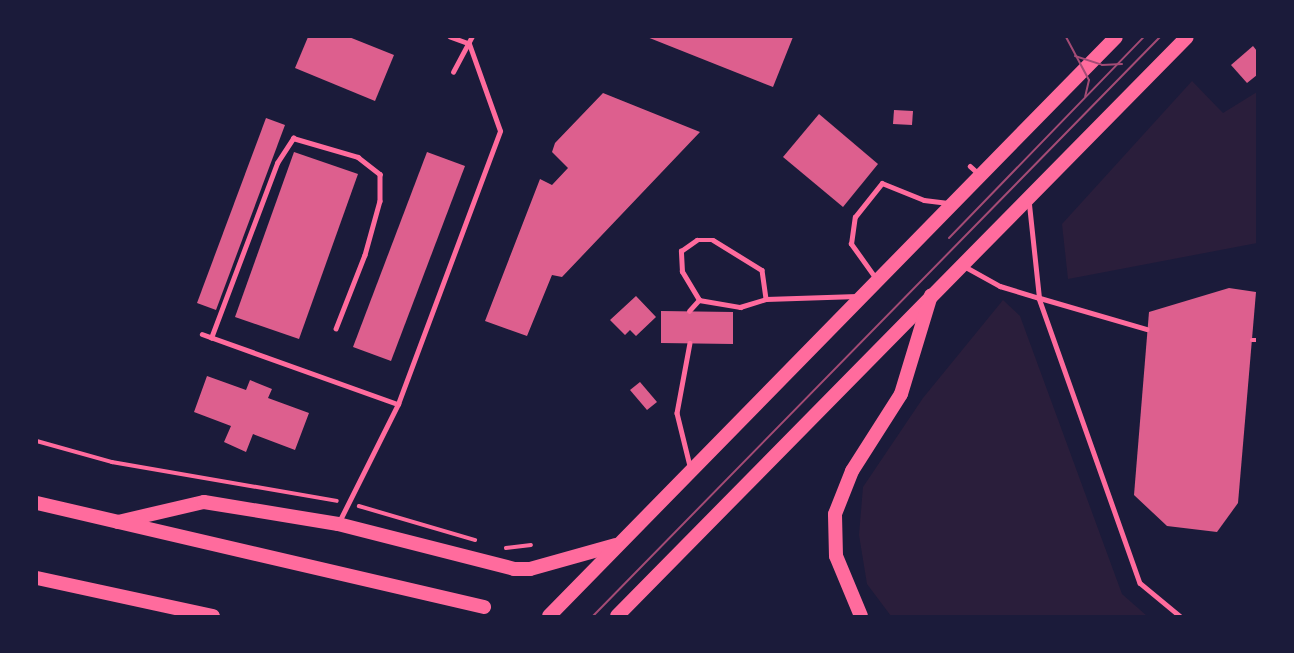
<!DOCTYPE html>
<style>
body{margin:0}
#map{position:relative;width:1294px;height:653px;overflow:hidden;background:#1b1b3a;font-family:"Sofia Sans Condensed",sans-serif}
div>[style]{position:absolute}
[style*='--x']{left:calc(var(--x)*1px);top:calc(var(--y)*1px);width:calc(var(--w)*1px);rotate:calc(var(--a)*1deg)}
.green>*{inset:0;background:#2a1e3b}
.building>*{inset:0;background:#dd5f8e}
.path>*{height:3.5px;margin:-1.75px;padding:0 1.75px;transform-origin:1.75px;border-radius:1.75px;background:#ff6b9d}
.service>*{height:4.5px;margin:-2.25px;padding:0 2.25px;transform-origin:2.25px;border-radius:2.25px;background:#ff6b9d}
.secondary>*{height:14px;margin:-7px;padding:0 7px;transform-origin:7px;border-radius:7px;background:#ff6b9d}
.primary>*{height:14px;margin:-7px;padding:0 7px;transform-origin:7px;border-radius:7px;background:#ff6b9d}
.tram>*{height:2px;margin:-1px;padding:0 1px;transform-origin:1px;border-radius:1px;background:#a44b75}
span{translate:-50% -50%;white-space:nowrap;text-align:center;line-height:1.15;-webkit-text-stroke:6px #1b1b3a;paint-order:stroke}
.frame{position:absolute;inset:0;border:38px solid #1b1b3a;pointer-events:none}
</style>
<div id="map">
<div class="green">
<div style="clip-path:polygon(1192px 81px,1223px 113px,1257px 92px,1257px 243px,1068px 279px,1062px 224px)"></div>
<div style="clip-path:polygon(1003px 300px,1020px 316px,1122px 594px,1147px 616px,891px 616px,867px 584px,859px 535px,863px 487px,923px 398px)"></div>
</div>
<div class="building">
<div style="clip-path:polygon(308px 37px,349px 37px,394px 55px,375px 101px,295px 68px)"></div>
<div style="clip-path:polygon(647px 37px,793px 37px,773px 87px)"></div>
<div style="clip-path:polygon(1253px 46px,1257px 51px,1257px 75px,1247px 83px,1231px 65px)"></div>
<div style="clip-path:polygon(603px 93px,700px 132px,562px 277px,552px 275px,527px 336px,485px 321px,540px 179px,552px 185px,568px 168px,552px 152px,555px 143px)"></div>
<div style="clip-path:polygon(894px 110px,913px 111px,912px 125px,893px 124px)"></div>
<div style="clip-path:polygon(819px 114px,878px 164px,843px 207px,783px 157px)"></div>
<div style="clip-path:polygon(266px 118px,285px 125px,216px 310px,197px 303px)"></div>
<div style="clip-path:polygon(294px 152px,358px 174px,299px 339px,235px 317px)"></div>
<div style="clip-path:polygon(427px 152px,465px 166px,391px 361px,353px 347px)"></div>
<div style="clip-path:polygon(1229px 288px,1256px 292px,1238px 503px,1217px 532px,1167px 526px,1134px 495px,1149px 312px)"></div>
<div style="clip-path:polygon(636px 296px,656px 317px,636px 336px,630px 330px,625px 335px,610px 320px)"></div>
<div style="clip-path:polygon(661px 311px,733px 312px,733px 344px,661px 343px)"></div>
<div style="clip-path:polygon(207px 376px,246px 390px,250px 380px,272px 389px,268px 398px,309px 413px,295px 450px,253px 434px,246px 452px,224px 442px,231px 426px,194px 412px)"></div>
<div style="clip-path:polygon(640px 382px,657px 402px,647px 410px,630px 390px)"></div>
</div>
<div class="path">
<div style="--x:37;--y:441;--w:78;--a:15.6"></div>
<div style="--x:112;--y:462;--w:228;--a:9.8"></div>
<div style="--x:359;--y:506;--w:121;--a:16.3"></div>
<div style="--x:506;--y:548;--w:25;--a:-7"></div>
</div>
<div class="service">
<div style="--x:453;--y:72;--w:40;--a:-62"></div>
<div style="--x:970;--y:166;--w:13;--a:42"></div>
<div style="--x:964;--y:266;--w:41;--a:29.1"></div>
<div style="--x:1000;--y:286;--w:41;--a:17.1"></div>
<div style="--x:1039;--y:298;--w:95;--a:-96.1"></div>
<div style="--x:876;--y:279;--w:43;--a:-125.5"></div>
<div style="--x:851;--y:244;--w:27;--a:-82"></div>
<div style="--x:855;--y:217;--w:43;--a:-51.5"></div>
<div style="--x:882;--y:183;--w:45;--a:22"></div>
<div style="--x:924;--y:200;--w:24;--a:7"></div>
<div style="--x:1039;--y:298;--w:302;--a:70.5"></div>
<div style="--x:1140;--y:583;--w:52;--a:39.5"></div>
<div style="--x:1040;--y:298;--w:111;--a:16.2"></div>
<div style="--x:699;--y:300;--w:33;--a:-121"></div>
<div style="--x:682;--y:272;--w:21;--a:-93"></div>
<div style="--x:681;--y:251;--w:19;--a:-35"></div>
<div style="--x:697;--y:240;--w:16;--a:0"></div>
<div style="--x:713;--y:240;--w:57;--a:31.5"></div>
<div style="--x:762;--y:270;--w:29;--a:82"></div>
<div style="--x:689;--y:311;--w:15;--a:-48"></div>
<div style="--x:699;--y:300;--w:42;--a:9.7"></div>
<div style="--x:740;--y:307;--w:27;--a:-17"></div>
<div style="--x:766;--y:299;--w:91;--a:-1.9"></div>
<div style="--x:202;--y:334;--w:208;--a:19.7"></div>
<div style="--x:211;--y:338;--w:187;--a:-69.3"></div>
<div style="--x:277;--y:163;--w:30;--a:-57"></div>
<div style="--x:293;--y:138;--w:68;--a:16.3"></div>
<div style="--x:358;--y:157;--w:28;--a:38"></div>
<div style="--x:380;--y:174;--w:27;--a:90"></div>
<div style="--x:380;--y:201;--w:56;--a:105.5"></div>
<div style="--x:365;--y:255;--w:79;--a:111.4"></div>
<div style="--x:1252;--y:340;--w:5;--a:0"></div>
<div style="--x:690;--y:343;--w:71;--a:100.5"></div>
<div style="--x:677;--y:413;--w:55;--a:76.2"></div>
<div style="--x:340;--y:520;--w:130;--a:-63.4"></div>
<div style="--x:398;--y:404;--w:291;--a:-69.5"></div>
<div style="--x:500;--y:131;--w:92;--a:-109.6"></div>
<div style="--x:469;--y:44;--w:20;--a:-160"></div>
</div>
<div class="secondary">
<div style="--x:118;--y:522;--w:88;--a:-13.1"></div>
<div style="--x:204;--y:502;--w:136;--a:9.3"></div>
<div style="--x:338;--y:524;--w:182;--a:14.3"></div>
<div style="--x:514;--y:569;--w:16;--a:0"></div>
<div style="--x:530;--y:569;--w:89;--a:-15.6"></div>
<div style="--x:549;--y:616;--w:810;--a:-45.6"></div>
<div style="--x:617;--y:616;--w:812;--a:-45.45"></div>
<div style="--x:861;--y:616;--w:65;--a:-112.6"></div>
<div style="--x:836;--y:556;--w:42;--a:-91.4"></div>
<div style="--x:835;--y:514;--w:46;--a:-68.4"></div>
<div style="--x:852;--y:471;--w:91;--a:-57.5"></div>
<div style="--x:901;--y:394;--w:103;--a:-73.1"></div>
</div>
<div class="primary">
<div style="--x:37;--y:503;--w:459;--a:13.1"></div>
<div style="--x:37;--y:578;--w:180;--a:12.2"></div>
</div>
<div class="tram">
<div style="--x:1066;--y:37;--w:49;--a:61.9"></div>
<div style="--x:1089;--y:80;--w:17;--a:103"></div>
<div style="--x:1075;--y:56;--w:28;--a:18"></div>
<div style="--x:1102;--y:65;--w:20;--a:-3"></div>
<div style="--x:949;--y:238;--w:280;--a:-45.9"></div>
<div style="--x:593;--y:616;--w:810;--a:-45.6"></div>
</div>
<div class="frame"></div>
</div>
